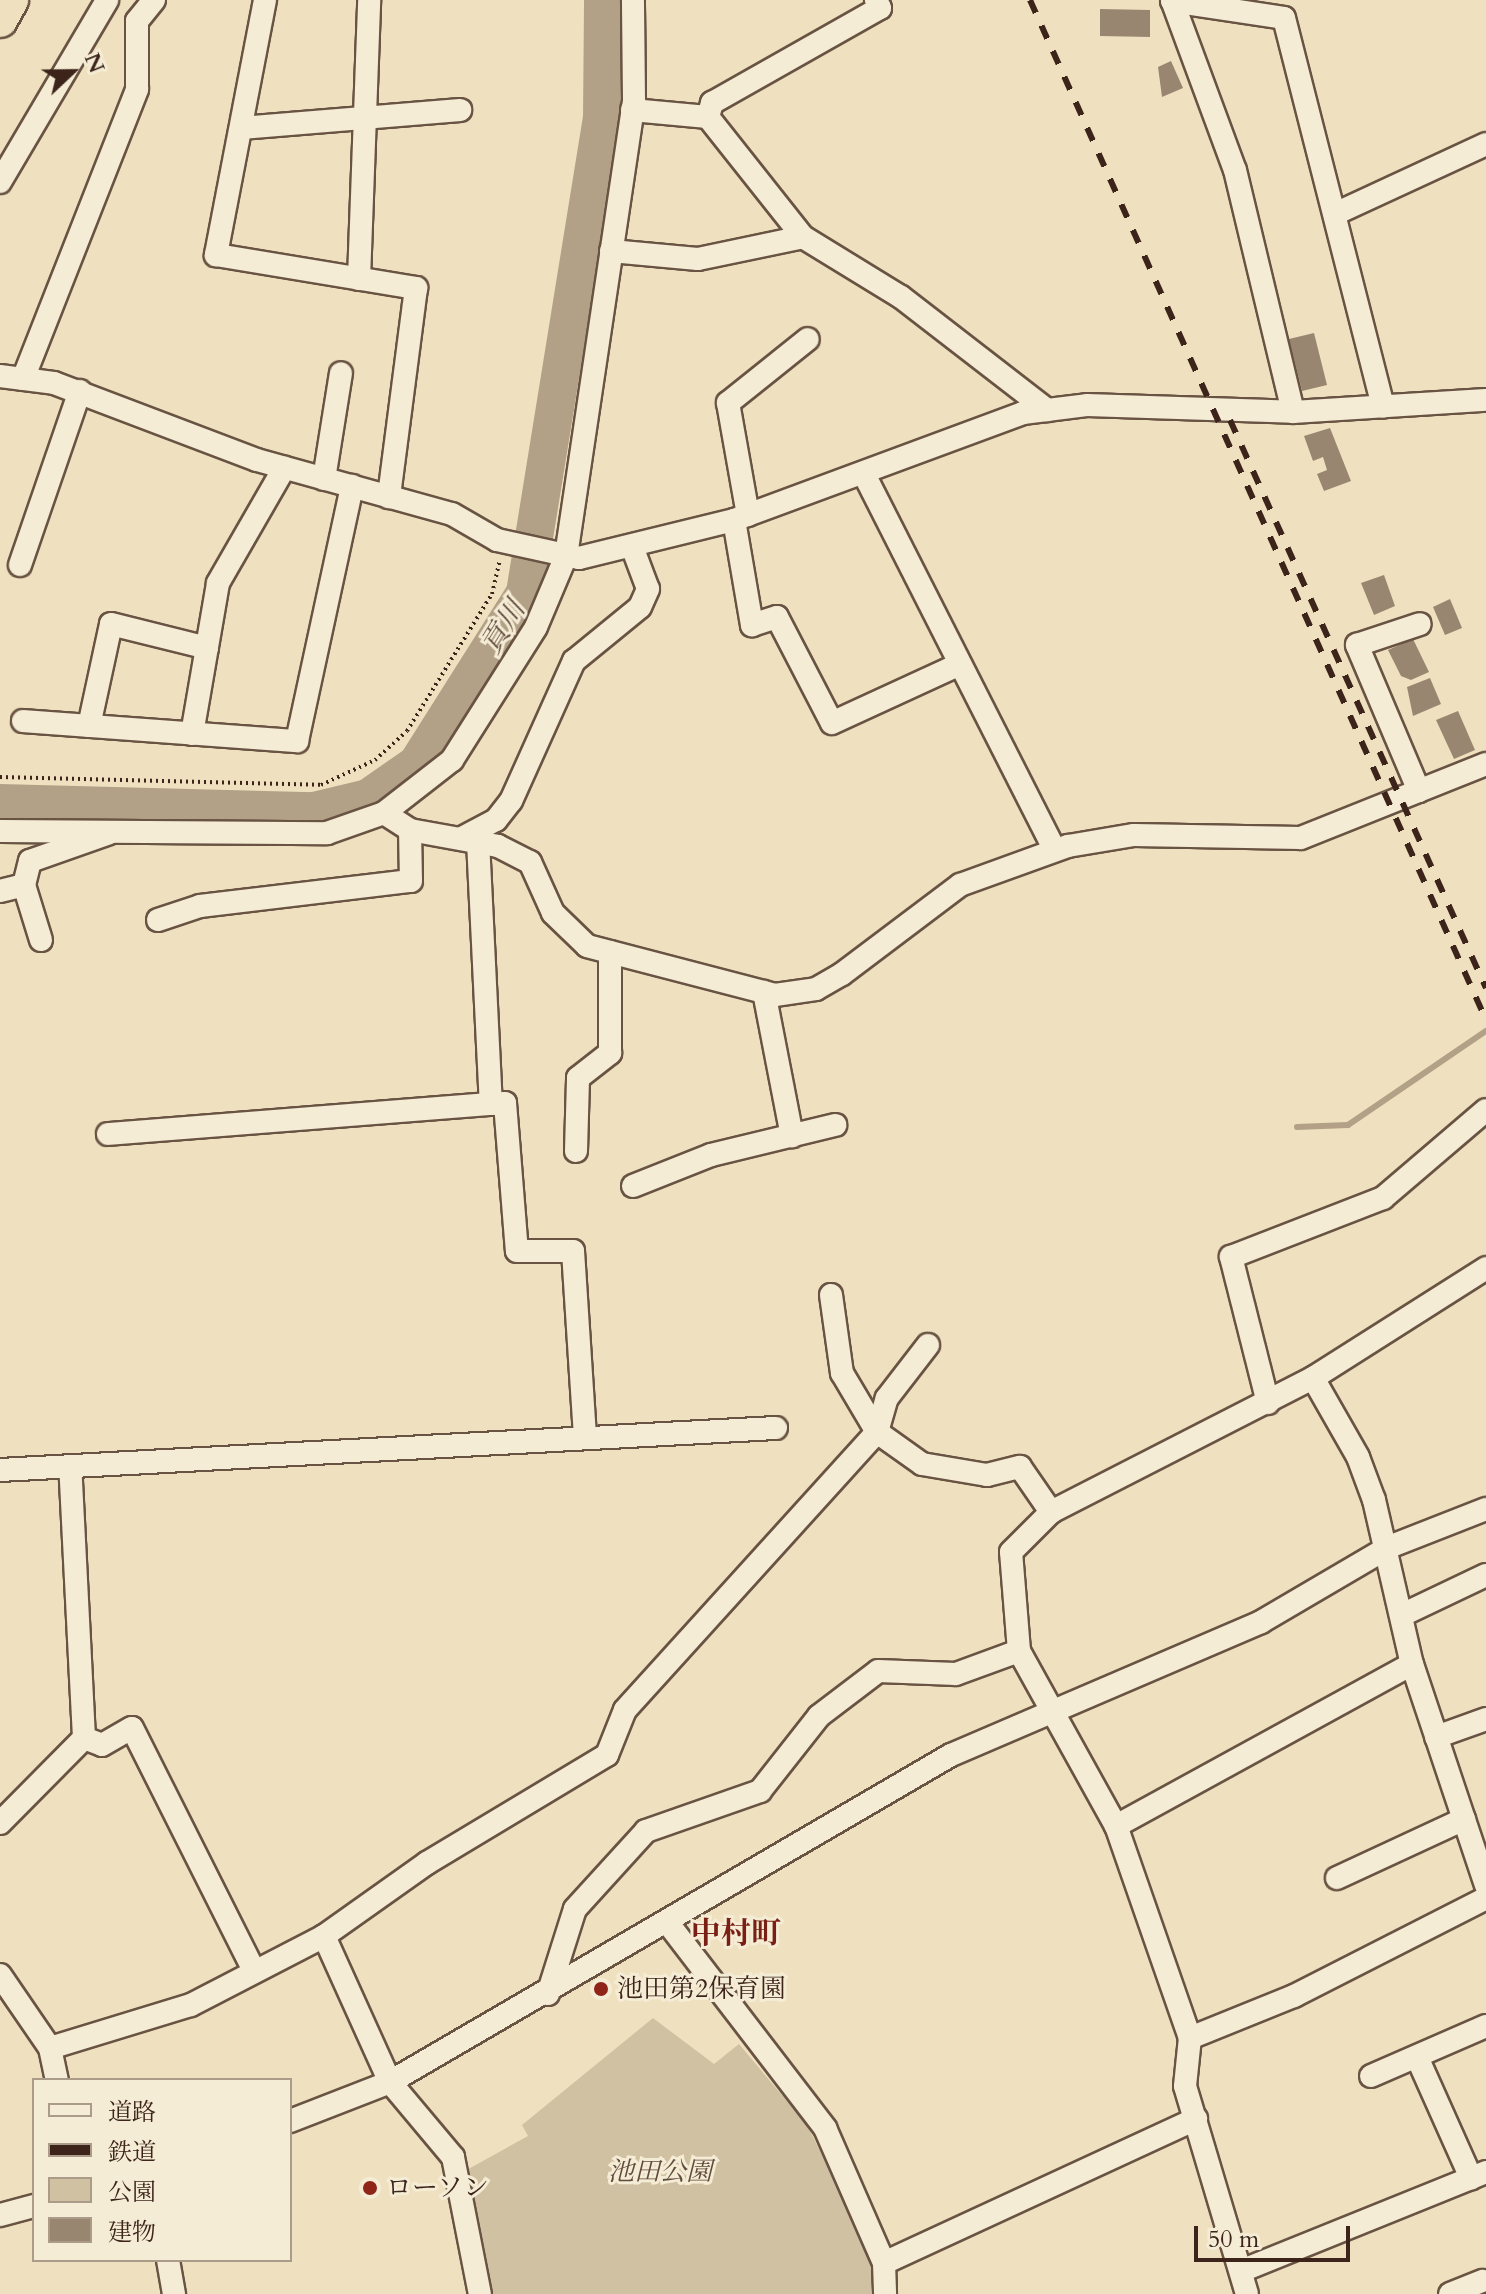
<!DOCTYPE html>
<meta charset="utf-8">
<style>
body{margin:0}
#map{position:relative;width:1486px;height:2294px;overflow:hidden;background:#efe1bf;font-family:Cardo,"Noto Serif JP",serif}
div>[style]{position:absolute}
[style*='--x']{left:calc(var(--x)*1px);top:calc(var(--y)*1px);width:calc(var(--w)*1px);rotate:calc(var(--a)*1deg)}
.green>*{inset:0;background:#d1c1a3}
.stream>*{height:6px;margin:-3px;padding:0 3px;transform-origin:3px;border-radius:3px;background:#b2a187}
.river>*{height:38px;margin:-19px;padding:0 19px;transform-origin:19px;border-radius:19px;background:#b2a187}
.building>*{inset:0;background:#998670}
.path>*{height:4px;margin-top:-2px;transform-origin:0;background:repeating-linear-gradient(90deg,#3c241a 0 2px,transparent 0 6px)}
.roads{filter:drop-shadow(2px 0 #695343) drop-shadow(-2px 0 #695343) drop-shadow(0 2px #695343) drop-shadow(0 -2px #695343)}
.minor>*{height:22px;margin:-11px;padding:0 11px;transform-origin:11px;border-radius:11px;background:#f5ecd5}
.highway>*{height:34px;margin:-17px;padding:0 17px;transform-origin:17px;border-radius:17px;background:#efe1bf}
.rail>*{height:6px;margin-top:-3px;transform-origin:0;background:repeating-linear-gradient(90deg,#3c241a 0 14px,transparent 0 28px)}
.dots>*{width:22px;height:22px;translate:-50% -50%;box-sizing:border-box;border:4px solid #f5ecd5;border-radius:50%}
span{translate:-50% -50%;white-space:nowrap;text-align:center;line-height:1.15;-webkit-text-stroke:6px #f5ecd5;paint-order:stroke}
.poi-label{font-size:26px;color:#3c241a}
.left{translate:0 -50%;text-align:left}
.park-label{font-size:26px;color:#614b3c;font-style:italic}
.water-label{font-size:28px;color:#5f4a3b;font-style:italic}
.quarter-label{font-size:30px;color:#7a1f14;font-weight:700}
.legend{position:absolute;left:32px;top:2078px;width:260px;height:184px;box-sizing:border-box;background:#f5ecd5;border:2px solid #ab9c8a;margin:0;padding:10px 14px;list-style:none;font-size:24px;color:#3c241a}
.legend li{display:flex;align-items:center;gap:16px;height:40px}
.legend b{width:40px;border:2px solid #ab9c8a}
.north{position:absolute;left:32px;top:32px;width:80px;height:80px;-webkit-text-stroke:6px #f5ecd5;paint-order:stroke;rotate:68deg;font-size:22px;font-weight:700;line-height:32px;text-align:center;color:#3c241a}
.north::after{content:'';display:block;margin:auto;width:28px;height:36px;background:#3c241a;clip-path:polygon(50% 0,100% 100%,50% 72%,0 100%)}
.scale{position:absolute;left:1194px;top:2226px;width:156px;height:36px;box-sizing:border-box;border:4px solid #3c241a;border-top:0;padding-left:10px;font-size:24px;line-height:28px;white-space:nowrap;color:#3c241a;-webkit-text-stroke:6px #f5ecd5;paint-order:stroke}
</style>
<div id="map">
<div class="green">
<div style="clip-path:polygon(653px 2018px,714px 2064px,739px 2044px,807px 2125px,877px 2265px,877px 2294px,487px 2294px,485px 2250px,463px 2172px,528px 2136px,522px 2125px)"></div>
</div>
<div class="stream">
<div style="--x:1297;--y:1127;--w:51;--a:-2.2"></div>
<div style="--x:1348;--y:1125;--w:167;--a:-34.3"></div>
</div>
<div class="river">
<div style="--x:0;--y:803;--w:314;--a:1.5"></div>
<div style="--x:314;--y:811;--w:56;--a:-13.5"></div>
<div style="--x:368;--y:798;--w:60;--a:-34.8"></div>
<div style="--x:417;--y:764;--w:202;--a:-57.7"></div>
<div style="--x:525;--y:593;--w:480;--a:-80.8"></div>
<div style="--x:602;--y:119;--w:119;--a:-89.5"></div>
</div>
<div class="building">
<div style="clip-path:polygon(1100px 9px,1150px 10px,1150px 37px,1100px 36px)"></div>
<div style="clip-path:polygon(1171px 61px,1183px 88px,1162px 97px,1158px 67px)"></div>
<div style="clip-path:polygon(1314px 333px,1327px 385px,1302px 391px,1289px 339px)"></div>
<div style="clip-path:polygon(1330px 428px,1351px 481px,1324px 491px,1317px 474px,1327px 470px,1323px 457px,1313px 461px,1304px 436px)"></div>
<div style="clip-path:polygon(1384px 575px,1395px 606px,1374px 615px,1361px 583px)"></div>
<div style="clip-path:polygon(1450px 599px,1462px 628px,1445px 635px,1433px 607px)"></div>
<div style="clip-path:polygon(1413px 639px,1429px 672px,1411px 680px,1401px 676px,1388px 650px)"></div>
<div style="clip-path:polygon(1430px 678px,1441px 704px,1413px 716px,1407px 687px)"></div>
<div style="clip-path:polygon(1458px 711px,1475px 750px,1454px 759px,1436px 720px)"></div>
</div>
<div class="path">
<div style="--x:0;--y:777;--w:321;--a:1.4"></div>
<div style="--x:321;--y:785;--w:60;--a:-24.8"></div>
<div style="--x:375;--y:760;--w:43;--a:-42.2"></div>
<div style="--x:407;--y:731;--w:161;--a:-58.2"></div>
<div style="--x:492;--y:594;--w:35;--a:-77"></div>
</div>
<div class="roads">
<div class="minor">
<div style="--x:265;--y:0;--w:260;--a:100.9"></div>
<div style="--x:216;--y:255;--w:203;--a:9.4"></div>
<div style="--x:416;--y:288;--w:211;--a:97.4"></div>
<div style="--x:1172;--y:0;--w:181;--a:69.7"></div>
<div style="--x:1235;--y:170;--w:249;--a:76.5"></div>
<div style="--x:1172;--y:1;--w:113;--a:8.6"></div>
<div style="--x:1284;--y:18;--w:401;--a:75.7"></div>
<div style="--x:632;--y:110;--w:76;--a:5.3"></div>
<div style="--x:241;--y:128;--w:220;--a:-4.7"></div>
<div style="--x:0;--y:182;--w:211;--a:-59.5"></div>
<div style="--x:1337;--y:213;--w:164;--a:-24.8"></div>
<div style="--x:803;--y:237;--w:153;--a:-128.4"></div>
<div style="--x:708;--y:117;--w:15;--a:-74"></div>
<div style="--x:712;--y:103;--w:193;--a:-29.5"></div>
<div style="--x:880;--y:8;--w:9;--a:-117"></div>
<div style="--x:611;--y:251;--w:87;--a:5.3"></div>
<div style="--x:698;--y:259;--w:107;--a:-11.8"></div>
<div style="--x:803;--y:237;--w:115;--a:31.5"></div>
<div style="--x:901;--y:297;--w:185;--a:37.7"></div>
<div style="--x:359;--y:279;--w:279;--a:-87.9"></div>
<div style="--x:0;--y:376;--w:54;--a:7.4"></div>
<div style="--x:54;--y:383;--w:217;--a:20.8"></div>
<div style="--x:257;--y:460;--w:202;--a:15.5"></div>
<div style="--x:452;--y:514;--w:52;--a:30"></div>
<div style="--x:497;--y:540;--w:84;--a:12.4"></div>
<div style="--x:579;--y:558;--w:160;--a:-13.8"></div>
<div style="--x:734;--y:520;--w:308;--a:-20.3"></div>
<div style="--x:1023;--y:413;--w:64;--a:-7.1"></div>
<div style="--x:1087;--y:405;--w:206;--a:1.9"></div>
<div style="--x:1293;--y:412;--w:193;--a:-3.6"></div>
<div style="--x:23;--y:379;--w:312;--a:-68.5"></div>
<div style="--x:137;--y:89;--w:68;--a:-90"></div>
<div style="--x:137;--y:21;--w:27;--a:-51"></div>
<div style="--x:865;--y:476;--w:419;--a:63.1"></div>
<div style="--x:324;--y:479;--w:107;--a:-80.9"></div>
<div style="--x:748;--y:515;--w:114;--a:-100.1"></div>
<div style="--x:728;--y:403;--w:102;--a:-38.7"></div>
<div style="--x:734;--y:520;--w:107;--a:80.3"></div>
<div style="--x:752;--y:625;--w:26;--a:-18"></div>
<div style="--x:777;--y:617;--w:119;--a:62.6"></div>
<div style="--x:832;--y:723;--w:136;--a:-24.7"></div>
<div style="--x:20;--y:565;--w:184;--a:-71"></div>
<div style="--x:23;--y:721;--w:275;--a:4.2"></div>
<div style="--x:297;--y:741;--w:261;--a:-77.8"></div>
<div style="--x:89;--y:726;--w:104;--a:-77.8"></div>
<div style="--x:111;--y:624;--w:99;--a:14"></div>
<div style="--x:192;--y:734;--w:153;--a:-80.2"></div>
<div style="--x:218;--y:583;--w:133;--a:-60.1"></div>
<div style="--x:1419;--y:791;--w:159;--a:-113"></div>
<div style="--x:1357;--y:645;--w:66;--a:-18.4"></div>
<div style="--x:384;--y:813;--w:31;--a:33"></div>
<div style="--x:410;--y:830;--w:89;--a:10.3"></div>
<div style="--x:498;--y:846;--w:36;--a:27"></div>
<div style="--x:530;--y:862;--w:56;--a:65.7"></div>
<div style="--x:553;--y:913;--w:47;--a:44.1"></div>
<div style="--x:587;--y:946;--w:194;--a:14.6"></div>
<div style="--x:775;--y:995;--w:41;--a:-8.3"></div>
<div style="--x:816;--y:989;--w:30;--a:-30"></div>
<div style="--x:842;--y:974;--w:148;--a:-37"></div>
<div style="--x:960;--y:885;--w:115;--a:-19.9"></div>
<div style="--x:1068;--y:846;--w:67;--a:-9.5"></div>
<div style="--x:1134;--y:835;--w:167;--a:1"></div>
<div style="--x:1301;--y:838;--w:199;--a:-21.8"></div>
<div style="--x:0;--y:831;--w:327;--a:0.4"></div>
<div style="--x:327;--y:833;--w:60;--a:-19.3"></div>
<div style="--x:384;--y:813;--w:86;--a:-37.9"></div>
<div style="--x:452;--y:760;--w:157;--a:-57.7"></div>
<div style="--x:536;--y:627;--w:77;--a:-67.1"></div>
<div style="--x:566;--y:556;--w:461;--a:-81.5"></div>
<div style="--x:634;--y:100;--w:100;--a:-90.6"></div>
<div style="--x:462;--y:838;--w:38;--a:-28"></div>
<div style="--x:496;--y:820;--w:24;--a:-52"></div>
<div style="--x:511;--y:801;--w:154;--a:-65.8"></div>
<div style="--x:574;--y:661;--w:85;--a:-39.3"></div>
<div style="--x:640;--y:607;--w:20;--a:-66"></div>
<div style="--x:648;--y:589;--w:43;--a:-110.6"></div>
<div style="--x:478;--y:841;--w:263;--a:87.2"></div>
<div style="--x:491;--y:1104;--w:14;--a:-4"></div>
<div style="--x:505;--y:1103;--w:148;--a:85.4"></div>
<div style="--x:517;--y:1251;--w:56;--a:0"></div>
<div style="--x:573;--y:1251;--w:187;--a:86.3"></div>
<div style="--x:0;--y:891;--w:25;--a:-14"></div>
<div style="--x:158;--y:920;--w:44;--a:-18.4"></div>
<div style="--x:200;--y:906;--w:212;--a:-6.8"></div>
<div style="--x:411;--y:881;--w:51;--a:-91.1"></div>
<div style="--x:41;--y:940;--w:58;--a:-107.2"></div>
<div style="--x:24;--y:885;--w:25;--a:-76"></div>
<div style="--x:30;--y:861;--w:82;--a:-19.3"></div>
<div style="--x:764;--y:992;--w:147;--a:79"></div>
<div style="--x:108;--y:1134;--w:384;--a:-4.5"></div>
<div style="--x:576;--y:1151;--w:73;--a:-88.4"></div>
<div style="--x:578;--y:1078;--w:41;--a:-38"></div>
<div style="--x:610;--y:1053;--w:101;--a:-90"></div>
<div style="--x:633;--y:1186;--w:84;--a:-21.7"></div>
<div style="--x:711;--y:1155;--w:128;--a:-13.6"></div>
<div style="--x:831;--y:1295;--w:79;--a:82"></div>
<div style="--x:842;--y:1373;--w:69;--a:59.3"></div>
<div style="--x:877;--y:1432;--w:55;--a:35.4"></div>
<div style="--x:922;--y:1464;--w:66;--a:9.6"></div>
<div style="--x:987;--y:1475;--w:34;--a:-14"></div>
<div style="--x:1020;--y:1467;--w:55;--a:55.4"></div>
<div style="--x:1313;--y:1378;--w:91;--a:60.3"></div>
<div style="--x:1358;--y:1457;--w:46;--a:69.6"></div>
<div style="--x:1374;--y:1500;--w:168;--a:77"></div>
<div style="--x:1412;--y:1664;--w:233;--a:71.5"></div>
<div style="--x:1268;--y:1403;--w:151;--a:-104.2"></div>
<div style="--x:1231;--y:1257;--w:163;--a:-21.2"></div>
<div style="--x:1383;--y:1198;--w:135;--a:-40.5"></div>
<div style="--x:0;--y:1470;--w:777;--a:-3.1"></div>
<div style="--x:1402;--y:1615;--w:93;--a:-25.5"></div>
<div style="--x:1436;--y:1737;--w:53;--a:-19.8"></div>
<div style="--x:84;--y:1738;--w:19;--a:21"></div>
<div style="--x:102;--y:1745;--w:34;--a:-30"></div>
<div style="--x:132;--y:1728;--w:272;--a:63.3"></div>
<div style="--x:0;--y:1823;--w:120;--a:-45.3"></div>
<div style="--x:84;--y:1738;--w:272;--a:-92.9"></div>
<div style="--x:1116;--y:1826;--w:337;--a:-28.7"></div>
<div style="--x:1337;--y:1878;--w:140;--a:-24.9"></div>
<div style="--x:667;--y:1922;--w:260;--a:52.5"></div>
<div style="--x:825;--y:2128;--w:147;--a:66.4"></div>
<div style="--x:884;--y:2263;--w:31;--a:88"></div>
<div style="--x:324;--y:1936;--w:160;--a:65.7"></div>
<div style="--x:390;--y:2082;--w:98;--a:50"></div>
<div style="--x:453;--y:2157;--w:140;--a:78.9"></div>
<div style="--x:0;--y:1975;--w:88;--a:55.6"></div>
<div style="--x:50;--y:2048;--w:33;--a:78"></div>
<div style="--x:548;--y:1994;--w:89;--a:-72.4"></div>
<div style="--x:575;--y:1909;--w:105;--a:-47.7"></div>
<div style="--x:646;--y:1831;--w:121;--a:-19.3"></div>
<div style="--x:760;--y:1791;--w:95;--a:-51.8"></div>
<div style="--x:819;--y:1716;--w:74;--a:-37.3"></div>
<div style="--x:878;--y:1671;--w:78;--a:2.2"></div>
<div style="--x:956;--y:1674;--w:67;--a:-20.1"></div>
<div style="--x:1190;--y:2038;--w:112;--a:-22"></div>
<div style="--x:1294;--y:1996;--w:216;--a:-27"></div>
<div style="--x:50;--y:2048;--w:147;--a:-17"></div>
<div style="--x:191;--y:2005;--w:150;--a:-27.4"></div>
<div style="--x:324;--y:1936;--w:126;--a:-35.3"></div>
<div style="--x:427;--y:1863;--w:210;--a:-31"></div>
<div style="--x:607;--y:1755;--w:48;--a:-68.2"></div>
<div style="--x:625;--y:1710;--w:375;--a:-47.8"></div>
<div style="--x:877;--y:1432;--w:35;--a:-74"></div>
<div style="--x:887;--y:1398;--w:67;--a:-52.3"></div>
<div style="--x:1417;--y:2057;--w:133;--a:65.9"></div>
<div style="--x:1371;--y:2076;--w:125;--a:-23.5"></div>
<div style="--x:290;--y:2121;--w:107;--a:-21.3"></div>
<div style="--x:390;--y:2082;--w:649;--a:-30.24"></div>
<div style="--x:951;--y:1755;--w:337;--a:-23.2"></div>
<div style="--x:1261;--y:1622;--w:148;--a:-30.4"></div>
<div style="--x:1389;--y:1547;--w:104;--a:-21.4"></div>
<div style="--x:0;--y:2215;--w:35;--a:-15"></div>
<div style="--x:168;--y:2260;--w:35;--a:80"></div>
<div style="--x:884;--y:2263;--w:344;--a:-24.8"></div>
<div style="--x:1241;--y:2271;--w:264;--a:-22"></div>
<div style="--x:1247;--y:2294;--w:217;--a:-106.6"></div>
<div style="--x:1185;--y:2086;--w:48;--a:-84.1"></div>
<div style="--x:1190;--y:2038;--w:225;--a:-109.2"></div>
<div style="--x:1116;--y:1826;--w:200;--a:-119"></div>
<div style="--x:1019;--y:1651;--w:99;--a:-94.6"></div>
<div style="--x:1011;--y:1552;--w:57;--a:-45"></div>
<div style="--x:1051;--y:1512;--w:294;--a:-27.1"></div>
<div style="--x:1313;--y:1378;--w:205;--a:-32.4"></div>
<div style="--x:1450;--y:2294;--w:35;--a:-22"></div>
</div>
<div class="highway">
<div style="--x:0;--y:20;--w:23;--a:-61"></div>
</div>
</div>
<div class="rail">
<div style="--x:1030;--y:0;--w:1117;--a:65.91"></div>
<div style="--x:1230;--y:420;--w:623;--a:65.74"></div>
</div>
<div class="dots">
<div style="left:601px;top:1989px;background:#8f2418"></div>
<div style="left:370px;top:2188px;background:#8f2418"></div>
</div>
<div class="poi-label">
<span class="left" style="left:617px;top:1989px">池田第2保育園</span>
<span class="left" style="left:386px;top:2188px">ローソン</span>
</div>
<div class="park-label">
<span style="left:660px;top:2172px">池田公園</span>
</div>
<div class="water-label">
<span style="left:503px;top:627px;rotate:-58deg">貢川</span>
</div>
<div class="quarter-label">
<span style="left:736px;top:1934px">中村町</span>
</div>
<ul class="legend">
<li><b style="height:10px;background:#f5ecd5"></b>道路</li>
<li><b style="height:10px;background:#3c241a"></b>鉄道</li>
<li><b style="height:22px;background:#d1c1a3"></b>公園</li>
<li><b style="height:22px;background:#998670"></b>建物</li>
</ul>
<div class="north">N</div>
<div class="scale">50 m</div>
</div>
